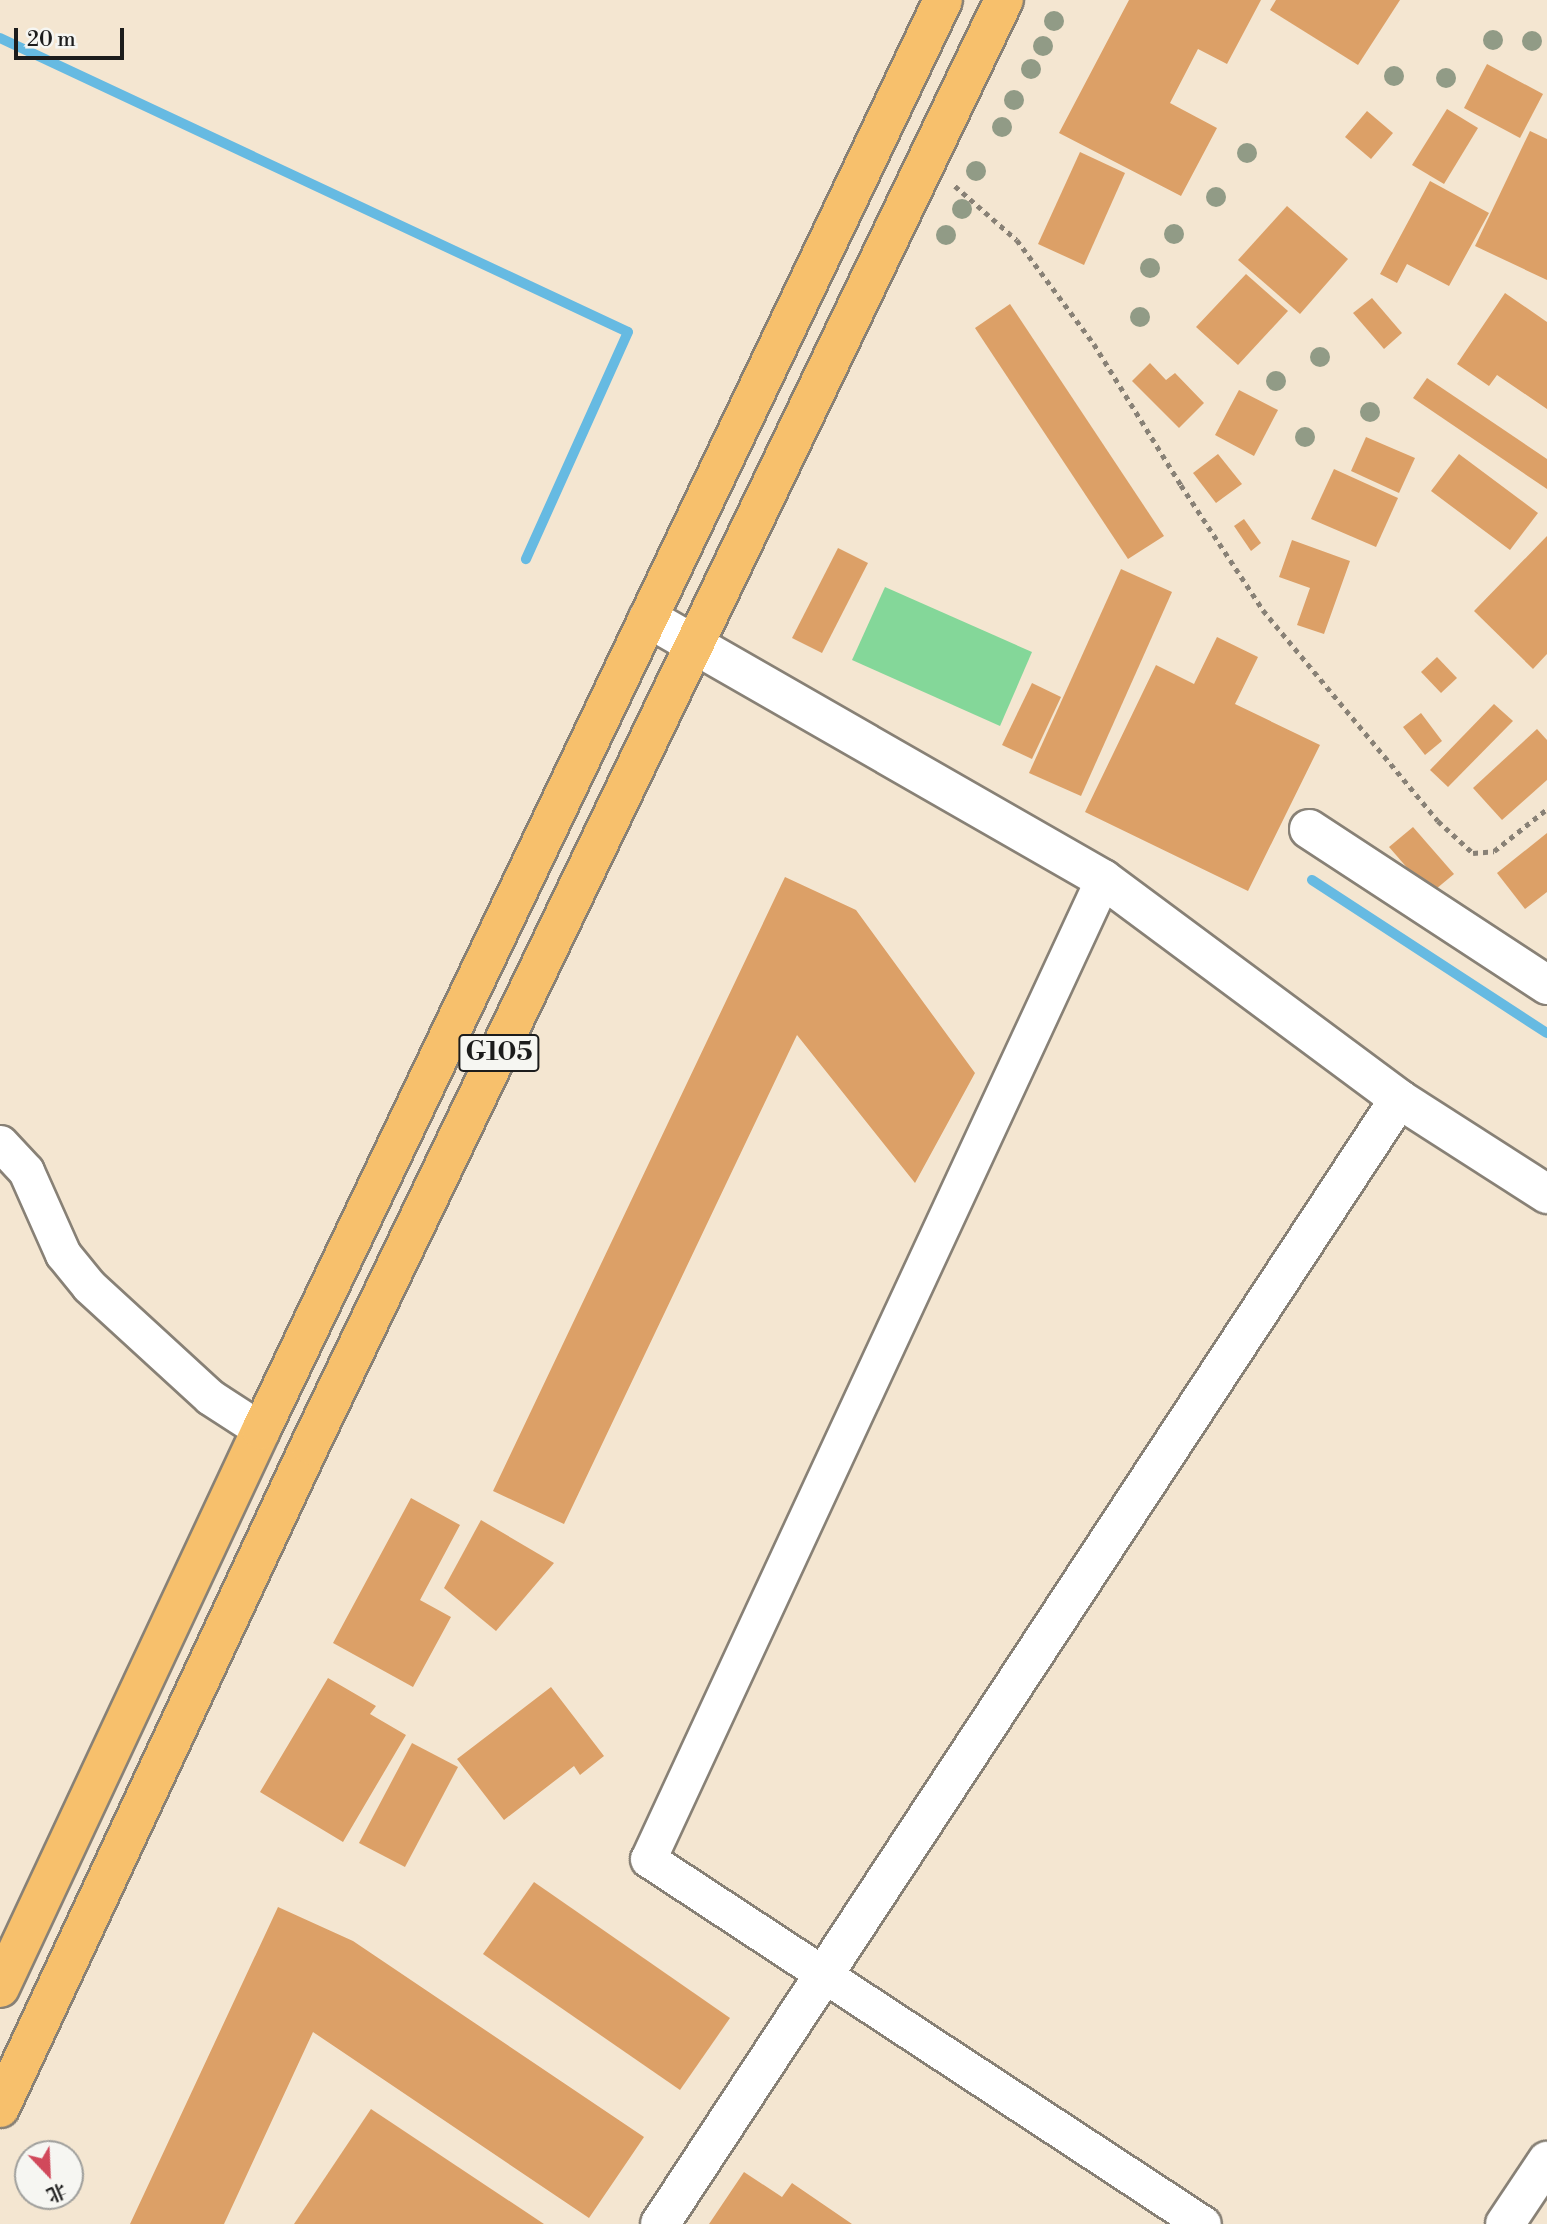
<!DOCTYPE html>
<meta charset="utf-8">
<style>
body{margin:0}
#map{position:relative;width:1547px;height:2224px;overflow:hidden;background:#f4e6d1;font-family:"Libre Bodoni","Noto Serif SC",serif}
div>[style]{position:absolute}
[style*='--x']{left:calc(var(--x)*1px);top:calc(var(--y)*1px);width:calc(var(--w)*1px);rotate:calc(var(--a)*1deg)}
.green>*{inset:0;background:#84d799}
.stream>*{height:10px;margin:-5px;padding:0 5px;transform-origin:5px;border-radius:5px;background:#66bae2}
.building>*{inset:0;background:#dca067}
.path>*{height:4.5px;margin-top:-2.25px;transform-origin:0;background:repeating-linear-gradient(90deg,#888176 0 5px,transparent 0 10px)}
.roads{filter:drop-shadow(2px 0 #888176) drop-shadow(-2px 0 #888176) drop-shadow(0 2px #888176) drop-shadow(0 -2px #888176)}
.minor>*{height:35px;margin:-17.5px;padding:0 17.5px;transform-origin:17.5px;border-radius:17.5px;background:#fff}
.tertiary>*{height:38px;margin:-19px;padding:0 19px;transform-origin:19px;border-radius:19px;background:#fff}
.trunk>*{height:38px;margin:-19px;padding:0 19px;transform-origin:19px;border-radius:19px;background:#f7c06c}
.trees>*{width:20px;height:20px;margin:-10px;border-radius:50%;background:#919b86}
span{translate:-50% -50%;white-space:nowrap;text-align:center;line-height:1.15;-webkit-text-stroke:5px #f6f6f2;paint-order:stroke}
.shield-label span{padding:2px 5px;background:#f6f6f2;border:2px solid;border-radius:5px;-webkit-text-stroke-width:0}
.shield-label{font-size:26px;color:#1c1c1c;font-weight:700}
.north{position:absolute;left:14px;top:2140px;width:70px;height:70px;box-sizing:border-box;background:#f6f6f2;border:2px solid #9f9f9c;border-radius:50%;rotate:157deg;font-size:19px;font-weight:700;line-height:28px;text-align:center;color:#1c1c1c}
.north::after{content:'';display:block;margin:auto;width:24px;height:32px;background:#d1495b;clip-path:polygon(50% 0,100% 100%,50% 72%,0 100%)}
.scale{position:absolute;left:14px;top:28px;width:110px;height:32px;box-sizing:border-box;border:4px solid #1c1c1c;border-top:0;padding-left:9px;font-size:21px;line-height:24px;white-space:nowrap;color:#1c1c1c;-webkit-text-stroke:5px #f6f6f2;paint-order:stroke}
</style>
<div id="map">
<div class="green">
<div style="clip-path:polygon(885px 587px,1032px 652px,1000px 726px,852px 660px)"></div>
</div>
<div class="stream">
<div style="--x:0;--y:38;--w:693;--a:25.09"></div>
<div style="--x:628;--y:332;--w:249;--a:114.2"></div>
<div style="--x:1312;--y:880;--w:280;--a:33.1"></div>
</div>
<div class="building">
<div style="clip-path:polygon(1129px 0,1261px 0,1227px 64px,1198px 49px,1170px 103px,1217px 128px,1181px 196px,1059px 133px)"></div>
<div style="clip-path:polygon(1276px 0,1400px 0,1358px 65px,1270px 10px)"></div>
<div style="clip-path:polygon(1487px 64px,1543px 94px,1520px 138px,1464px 108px)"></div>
<div style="clip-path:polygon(1447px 109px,1478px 128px,1444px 184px,1412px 165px)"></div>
<div style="clip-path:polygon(1367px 111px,1393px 133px,1371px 159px,1345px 137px)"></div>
<div style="clip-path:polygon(1530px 131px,1547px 139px,1547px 280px,1475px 246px)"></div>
<div style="clip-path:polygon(1080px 152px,1125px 173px,1084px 265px,1038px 244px)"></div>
<div style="clip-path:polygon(1430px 181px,1489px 213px,1449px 286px,1407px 264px,1397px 283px,1380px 274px)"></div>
<div style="clip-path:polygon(1287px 206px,1348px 259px,1300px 314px,1238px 260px)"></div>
<div style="clip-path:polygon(1246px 274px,1288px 311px,1238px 365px,1196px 327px)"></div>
<div style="clip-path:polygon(1505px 293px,1547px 322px,1547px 409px,1497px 375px,1489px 386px,1457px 364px)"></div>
<div style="clip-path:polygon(1372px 298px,1402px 333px,1384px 349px,1353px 313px)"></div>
<div style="clip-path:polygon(1010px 304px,1164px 536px,1128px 559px,975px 328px)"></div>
<div style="clip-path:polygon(1150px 363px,1166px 380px,1175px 373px,1204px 403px,1179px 428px,1132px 381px)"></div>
<div style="clip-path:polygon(1427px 378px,1547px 459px,1547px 489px,1413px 398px)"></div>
<div style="clip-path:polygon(1239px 390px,1278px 410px,1254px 456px,1215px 435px)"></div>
<div style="clip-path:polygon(1366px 437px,1415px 458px,1399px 493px,1351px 471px)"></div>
<div style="clip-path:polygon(1218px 454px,1242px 484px,1216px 503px,1193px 473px)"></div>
<div style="clip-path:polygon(1459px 454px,1538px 513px,1510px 550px,1431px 491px)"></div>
<div style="clip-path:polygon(1334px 469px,1398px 498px,1376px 547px,1311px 519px)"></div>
<div style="clip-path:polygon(1244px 519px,1261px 543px,1251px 551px,1234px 526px)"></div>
<div style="clip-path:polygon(1547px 536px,1547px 654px,1533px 669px,1474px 611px)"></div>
<div style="clip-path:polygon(1292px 540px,1350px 561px,1324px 634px,1297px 625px,1310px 588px,1279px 577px)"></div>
<div style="clip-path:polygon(838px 548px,868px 563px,822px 653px,792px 638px)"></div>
<div style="clip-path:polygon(1121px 569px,1172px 592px,1081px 796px,1029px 773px)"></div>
<div style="clip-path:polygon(1217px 637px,1258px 657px,1235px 704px,1320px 745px,1248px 891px,1085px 812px,1156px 665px,1194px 684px)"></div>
<div style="clip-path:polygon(1437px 657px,1457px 678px,1441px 693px,1421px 672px)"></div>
<div style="clip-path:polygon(1032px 683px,1061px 697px,1032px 759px,1002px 745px)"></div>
<div style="clip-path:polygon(1494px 704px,1513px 721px,1448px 787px,1430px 770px)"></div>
<div style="clip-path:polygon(1421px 713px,1442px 741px,1425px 755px,1403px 727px)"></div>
<div style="clip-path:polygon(1537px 729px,1547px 740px,1547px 780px,1502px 820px,1473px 788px)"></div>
<div style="clip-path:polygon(1413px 827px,1454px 874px,1430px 894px,1389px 847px)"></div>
<div style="clip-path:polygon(1547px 833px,1547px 892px,1525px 909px,1497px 873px)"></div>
<div style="clip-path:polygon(785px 877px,856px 910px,975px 1073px,915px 1183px,797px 1035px,564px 1524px,493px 1491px)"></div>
<div style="clip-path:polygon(411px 1498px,460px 1525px,420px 1600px,451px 1617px,413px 1687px,333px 1643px)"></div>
<div style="clip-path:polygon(481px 1520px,554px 1563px,496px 1631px,444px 1588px)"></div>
<div style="clip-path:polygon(328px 1678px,376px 1706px,370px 1714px,406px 1735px,343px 1842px,260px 1792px)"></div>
<div style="clip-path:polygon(551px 1687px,604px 1756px,580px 1775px,574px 1766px,504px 1820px,457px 1759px)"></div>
<div style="clip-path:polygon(412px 1743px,458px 1767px,405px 1867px,359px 1843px)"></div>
<div style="clip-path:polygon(534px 1882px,730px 2018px,680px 2090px,483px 1954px)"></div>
<div style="clip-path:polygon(278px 1907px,353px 1941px,644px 2137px,589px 2218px,313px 2032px,224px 2224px,130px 2224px)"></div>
<div style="clip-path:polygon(371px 2109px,544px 2224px,294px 2224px)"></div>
<div style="clip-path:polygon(744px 2172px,782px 2197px,792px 2183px,852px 2224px,709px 2224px)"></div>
</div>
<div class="path">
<div style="--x:955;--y:186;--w:82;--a:41.1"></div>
<div style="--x:1017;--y:240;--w:129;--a:53.5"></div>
<div style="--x:1094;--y:344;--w:166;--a:58.3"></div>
<div style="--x:1181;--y:485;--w:149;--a:56.7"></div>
<div style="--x:1263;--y:610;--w:274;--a:50.3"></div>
<div style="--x:1438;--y:821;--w:47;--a:42.4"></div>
<div style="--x:1473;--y:853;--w:21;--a:-5"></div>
<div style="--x:1494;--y:851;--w:68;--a:-38.4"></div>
</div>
<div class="roads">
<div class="minor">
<div style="--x:1103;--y:879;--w:1080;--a:114.9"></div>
<div style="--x:648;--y:1859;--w:664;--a:33.33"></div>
<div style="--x:0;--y:1143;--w:38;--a:47"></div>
<div style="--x:26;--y:1171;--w:91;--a:66"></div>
<div style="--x:63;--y:1254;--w:41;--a:50.9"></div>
<div style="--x:89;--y:1286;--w:164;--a:42.5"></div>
<div style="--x:210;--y:1397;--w:61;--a:32.9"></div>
</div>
<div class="tertiary">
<div style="--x:648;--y:618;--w:525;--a:29.84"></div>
<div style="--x:1103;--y:879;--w:369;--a:36.6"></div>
<div style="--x:1399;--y:1099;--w:176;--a:32.7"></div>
<div style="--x:1309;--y:829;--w:285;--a:33.2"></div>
<div style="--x:660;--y:2224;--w:1346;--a:-56.7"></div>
<div style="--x:1505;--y:2224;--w:76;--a:-56.3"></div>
</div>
<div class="trunk">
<div style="--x:0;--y:1988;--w:616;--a:-64.93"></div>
<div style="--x:261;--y:1430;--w:1584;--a:-64.5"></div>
<div style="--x:0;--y:2108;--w:732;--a:-64.94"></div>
<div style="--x:310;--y:1445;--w:1603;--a:-64.35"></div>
</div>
</div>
<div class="trees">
<div style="left:1054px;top:21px"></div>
<div style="left:1493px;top:40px"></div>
<div style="left:1532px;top:41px"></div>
<div style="left:1043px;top:46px"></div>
<div style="left:1031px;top:69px"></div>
<div style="left:1394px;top:76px"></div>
<div style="left:1446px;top:78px"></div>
<div style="left:1014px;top:100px"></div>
<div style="left:1002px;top:127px"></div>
<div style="left:1247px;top:153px"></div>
<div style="left:976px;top:171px"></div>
<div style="left:1216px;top:197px"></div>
<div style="left:962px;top:209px"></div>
<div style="left:1174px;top:234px"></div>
<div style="left:946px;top:235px"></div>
<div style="left:1150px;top:268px"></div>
<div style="left:1140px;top:317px"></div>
<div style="left:1320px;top:357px"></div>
<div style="left:1276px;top:381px"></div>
<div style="left:1370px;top:412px"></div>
<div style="left:1305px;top:437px"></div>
</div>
<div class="shield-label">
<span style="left:499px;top:1053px">G105</span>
</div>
<div class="north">北</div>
<div class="scale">20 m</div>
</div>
